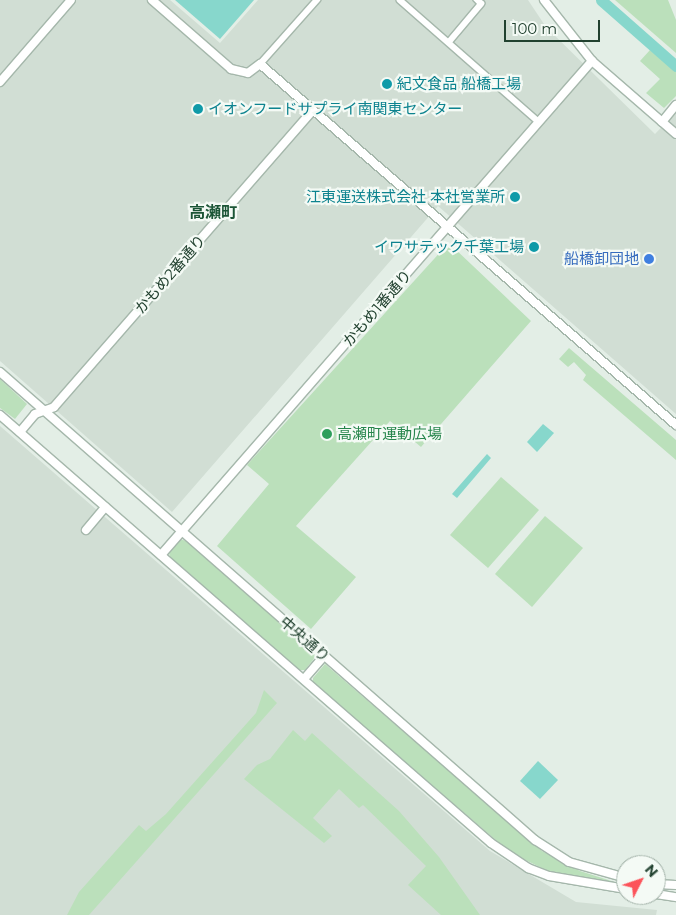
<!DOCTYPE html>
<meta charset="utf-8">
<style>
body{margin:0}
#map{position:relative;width:676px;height:915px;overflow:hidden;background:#e3eee6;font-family:Montserrat,"Noto Sans JP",sans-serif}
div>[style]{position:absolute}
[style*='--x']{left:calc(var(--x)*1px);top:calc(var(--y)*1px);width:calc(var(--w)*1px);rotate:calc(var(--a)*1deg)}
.built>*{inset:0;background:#d1ded4}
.green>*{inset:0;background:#bbe0bb}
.water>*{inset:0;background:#87d7cc}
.river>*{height:11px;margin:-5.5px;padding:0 5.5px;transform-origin:5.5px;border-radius:5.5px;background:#87d7cc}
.roads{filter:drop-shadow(1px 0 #a5b7ab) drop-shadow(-1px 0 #a5b7ab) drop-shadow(0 1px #a5b7ab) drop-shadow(0 -1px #a5b7ab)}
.street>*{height:5.5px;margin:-2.75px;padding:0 2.75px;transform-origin:2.75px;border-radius:2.75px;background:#fff}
.secondary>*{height:8px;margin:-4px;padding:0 4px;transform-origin:4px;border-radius:4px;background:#fff}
.dots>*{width:14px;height:14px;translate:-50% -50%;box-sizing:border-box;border:2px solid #f4faf5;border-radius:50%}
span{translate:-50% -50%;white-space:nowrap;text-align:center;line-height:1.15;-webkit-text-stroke:4.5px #f4faf5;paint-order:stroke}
.culture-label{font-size:15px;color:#0d838f}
.left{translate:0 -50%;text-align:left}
.right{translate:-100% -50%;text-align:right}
.shop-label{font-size:15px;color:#366cbe}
.street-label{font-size:15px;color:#21412f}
.leisure-label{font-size:15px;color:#27864d}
.neighbourhood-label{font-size:16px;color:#1b5536;font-weight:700}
.north{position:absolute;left:616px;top:855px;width:50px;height:50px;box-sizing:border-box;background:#f4faf5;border:1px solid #a0b0a6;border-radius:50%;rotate:49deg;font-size:14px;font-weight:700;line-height:20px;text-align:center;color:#21412f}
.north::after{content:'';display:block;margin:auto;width:18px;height:22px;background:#fc535a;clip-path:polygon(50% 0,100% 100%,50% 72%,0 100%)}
.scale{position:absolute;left:504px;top:20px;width:96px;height:22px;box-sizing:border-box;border:2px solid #21412f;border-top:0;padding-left:6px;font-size:15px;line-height:18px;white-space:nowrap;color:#21412f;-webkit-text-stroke:4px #f4faf5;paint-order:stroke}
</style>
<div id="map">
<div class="built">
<div style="clip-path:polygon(0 0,170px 0,220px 43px,258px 0,528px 0,546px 27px,655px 134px,676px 112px,676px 414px,438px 206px,172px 512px,0 361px)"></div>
<div style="clip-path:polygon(0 426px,490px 851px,576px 902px,657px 910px,656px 915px,0 915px)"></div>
</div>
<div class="green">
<div style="clip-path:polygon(615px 0,668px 0,676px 20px,676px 53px)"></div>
<div style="clip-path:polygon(650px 50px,676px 72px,676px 96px,664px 108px,646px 93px,660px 79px,640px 61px)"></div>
<div style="clip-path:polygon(453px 247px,531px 321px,421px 447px,390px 421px,296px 526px,356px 577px,311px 629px,217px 546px,269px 484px,247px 465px,444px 248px)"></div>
<div style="clip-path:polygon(569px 348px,676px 440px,676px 460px,583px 380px,586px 375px,574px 362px,568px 367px,559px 359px)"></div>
<div style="clip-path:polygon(0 379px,27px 404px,15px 419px,0 408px)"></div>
<div style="clip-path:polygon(501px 477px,539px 510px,488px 568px,450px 535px)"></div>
<div style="clip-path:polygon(545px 516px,583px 548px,532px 607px,495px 574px)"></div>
<div style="clip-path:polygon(180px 539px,186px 541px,313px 651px,316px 656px,305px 670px,298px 670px,170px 558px,169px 552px)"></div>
<div style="clip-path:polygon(325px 664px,542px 851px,580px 871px,624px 885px,552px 873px,511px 853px,313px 683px,313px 678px)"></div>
<div style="clip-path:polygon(264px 690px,277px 703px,89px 915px,67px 915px,79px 892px,139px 825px,146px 831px,166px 814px,256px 713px)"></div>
<div style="clip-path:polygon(293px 730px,305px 741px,312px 733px,399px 811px,439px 857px,480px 915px,441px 915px,408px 885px,426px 866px,363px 805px,359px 808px,339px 789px,313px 818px,332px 836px,324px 843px,244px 779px,257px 765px,270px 759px)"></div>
</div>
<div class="water">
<div style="clip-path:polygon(175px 0,254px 0,220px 39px)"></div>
<div style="clip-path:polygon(543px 424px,554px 433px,537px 452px,527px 442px)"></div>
<div style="clip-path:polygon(487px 454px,491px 458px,457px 498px,452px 494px)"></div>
<div style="clip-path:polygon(538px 761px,558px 780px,540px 799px,520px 781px)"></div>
</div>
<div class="river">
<div style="--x:601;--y:0;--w:100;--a:41.3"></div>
</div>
<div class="roads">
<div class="street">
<div style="--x:400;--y:0;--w:185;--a:41.3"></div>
<div style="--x:449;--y:42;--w:50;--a:-49.9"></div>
<div style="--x:481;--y:4;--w:6;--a:-135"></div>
<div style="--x:260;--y:64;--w:86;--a:-48.3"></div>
</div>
<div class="secondary">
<div style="--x:152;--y:0;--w:105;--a:41.1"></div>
<div style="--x:231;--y:69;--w:17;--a:13"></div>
<div style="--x:248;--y:73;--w:15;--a:-37"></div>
<div style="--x:260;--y:64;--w:551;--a:40.95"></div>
<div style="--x:544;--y:0;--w:78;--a:51.8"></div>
<div style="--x:592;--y:61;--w:111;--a:41"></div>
<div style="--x:0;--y:82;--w:108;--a:-49.1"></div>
<div style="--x:662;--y:122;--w:22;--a:-51"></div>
<div style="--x:0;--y:372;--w:711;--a:41.18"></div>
<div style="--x:535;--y:840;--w:40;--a:32.9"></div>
<div style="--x:569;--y:862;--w:59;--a:15.7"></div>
<div style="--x:0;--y:415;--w:651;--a:41.08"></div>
<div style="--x:491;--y:843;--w:45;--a:34"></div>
<div style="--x:528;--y:868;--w:22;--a:21"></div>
<div style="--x:549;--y:876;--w:78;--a:9.6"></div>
<div style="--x:20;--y:432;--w:23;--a:-50"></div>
<div style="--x:35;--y:414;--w:20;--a:-20"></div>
<div style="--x:54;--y:407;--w:394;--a:-48.9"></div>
<div style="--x:86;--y:530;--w:30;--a:-50"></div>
<div style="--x:161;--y:555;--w:656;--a:-48.9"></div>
<div style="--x:304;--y:679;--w:30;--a:-49"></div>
<div style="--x:656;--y:884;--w:20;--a:3"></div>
<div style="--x:656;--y:894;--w:20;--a:9"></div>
</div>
</div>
<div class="dots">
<div style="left:387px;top:84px;background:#0f9aa8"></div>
<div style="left:198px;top:109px;background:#0f9aa8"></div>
<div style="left:515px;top:197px;background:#0f9aa8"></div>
<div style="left:534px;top:247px;background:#0f9aa8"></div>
<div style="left:649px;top:259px;background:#3f7fe0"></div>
<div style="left:327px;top:434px;background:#2e9e5b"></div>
</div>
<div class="culture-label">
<span class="left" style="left:397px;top:84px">紀文食品 船橋工場</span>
<span class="left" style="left:208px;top:109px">イオンフードサプライ南関東センター</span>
<span class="right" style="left:505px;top:197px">江東運送株式会社 本社営業所</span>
<span class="right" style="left:524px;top:247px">イワサテック千葉工場</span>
</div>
<div class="shop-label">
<span class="right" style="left:639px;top:259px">船橋卸団地</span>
</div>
<div class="street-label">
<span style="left:170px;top:274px;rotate:-49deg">かもめ2番通り</span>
<span style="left:377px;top:308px;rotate:-49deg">かもめ1番通り</span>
<span style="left:305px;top:639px;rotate:41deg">中央通り</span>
</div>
<div class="leisure-label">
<span class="left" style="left:337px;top:434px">高瀬町運動広場</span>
</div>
<div class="neighbourhood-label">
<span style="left:213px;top:213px">高瀬町</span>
</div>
<div class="north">N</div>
<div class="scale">100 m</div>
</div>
